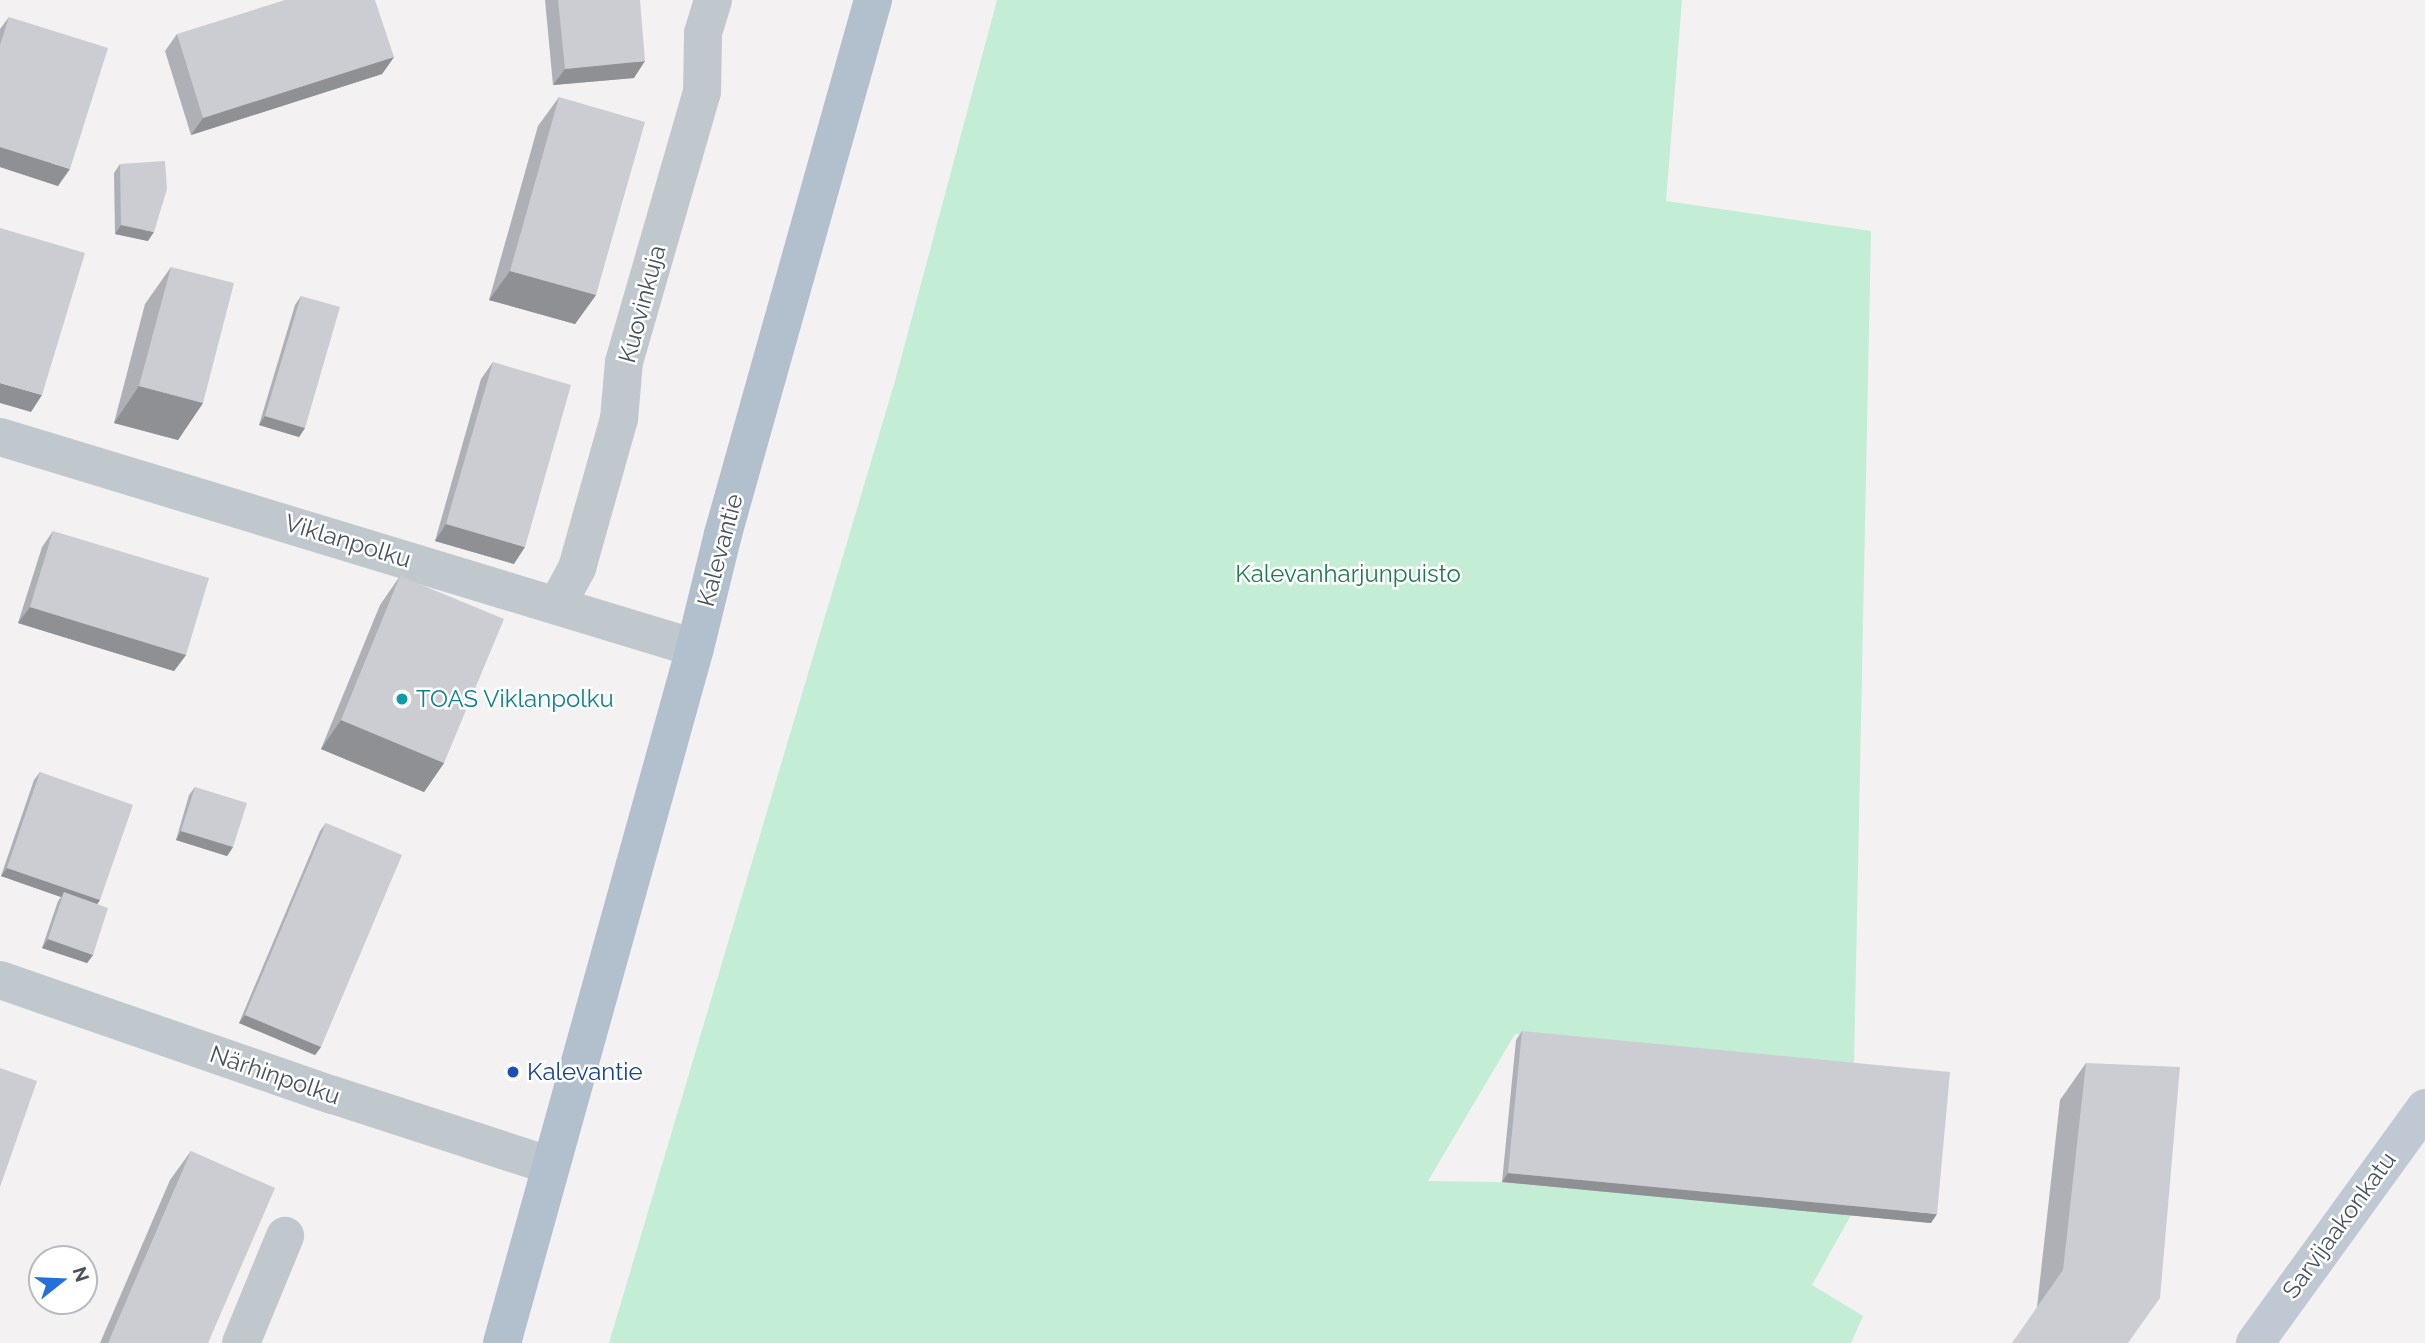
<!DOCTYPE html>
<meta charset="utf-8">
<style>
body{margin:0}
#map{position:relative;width:2425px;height:1343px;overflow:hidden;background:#f3f1f1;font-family:Raleway,sans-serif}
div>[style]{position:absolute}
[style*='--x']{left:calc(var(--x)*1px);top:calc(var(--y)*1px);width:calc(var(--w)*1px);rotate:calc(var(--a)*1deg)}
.green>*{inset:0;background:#c3edd4}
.street>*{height:38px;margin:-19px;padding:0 19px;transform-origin:19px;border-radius:19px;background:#c0c8ce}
.secondary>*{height:38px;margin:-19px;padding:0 19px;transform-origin:19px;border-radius:19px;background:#c0c9d3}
.primary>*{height:38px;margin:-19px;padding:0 19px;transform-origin:19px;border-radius:19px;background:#b2bfcd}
.wall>*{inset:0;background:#afb0b5}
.shaded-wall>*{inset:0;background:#8e9094}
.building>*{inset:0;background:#cbcdd3}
.dots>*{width:19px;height:19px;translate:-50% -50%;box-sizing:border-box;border:4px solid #fff;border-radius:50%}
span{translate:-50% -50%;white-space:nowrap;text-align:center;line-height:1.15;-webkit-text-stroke:5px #fff;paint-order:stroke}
.street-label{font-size:24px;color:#4a535d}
.park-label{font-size:24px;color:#1e7b4f}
.culture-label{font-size:24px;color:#0d838f}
.left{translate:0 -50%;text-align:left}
.transit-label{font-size:24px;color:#164399}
.north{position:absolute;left:28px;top:1245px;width:70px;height:70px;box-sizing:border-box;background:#fff;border:2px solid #b7babe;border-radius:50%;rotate:72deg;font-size:19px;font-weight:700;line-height:28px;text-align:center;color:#4a535d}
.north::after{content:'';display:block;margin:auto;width:24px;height:32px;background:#256fd9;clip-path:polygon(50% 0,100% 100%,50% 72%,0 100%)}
</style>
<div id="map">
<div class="green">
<div style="clip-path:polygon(997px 0,1682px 0,1666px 201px,1871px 231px,1854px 1064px,1515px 1034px,1428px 1181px,1502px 1182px,1851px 1215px,1812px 1285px,1863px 1316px,1851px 1343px,609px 1343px,895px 381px)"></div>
</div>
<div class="street">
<div style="--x:0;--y:437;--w:726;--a:16.89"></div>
<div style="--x:557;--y:605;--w:42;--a:-61.6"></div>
<div style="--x:577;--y:568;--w:155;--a:-74.3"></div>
<div style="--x:619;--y:419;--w:57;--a:-85"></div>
<div style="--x:624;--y:362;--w:281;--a:-73.9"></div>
<div style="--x:702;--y:92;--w:59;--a:-89"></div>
<div style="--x:703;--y:33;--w:34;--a:-73"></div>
<div style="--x:0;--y:980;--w:352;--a:19.1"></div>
<div style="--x:333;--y:1095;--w:229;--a:18"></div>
<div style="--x:241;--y:1343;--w:116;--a:-67.6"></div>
</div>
<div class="secondary">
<div style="--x:2255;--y:1343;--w:290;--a:-54.1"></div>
</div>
<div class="primary">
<div style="--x:502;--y:1343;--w:721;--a:-74.48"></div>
<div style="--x:695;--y:648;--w:117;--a:-76.2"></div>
<div style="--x:723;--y:534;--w:555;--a:-74.31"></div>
</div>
<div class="wall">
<div style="clip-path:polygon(545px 0,640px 0,634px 78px,553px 85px)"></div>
<div style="clip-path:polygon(9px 17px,58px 186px,0 167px,0 29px)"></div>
<div style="clip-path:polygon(177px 34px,394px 57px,382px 74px,191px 135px,165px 51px)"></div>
<div style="clip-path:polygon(559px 97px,596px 295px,575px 324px,489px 300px,538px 126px)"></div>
<div style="clip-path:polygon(120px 164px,148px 241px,115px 234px,114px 173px)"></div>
<div style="clip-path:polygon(171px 267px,203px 403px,178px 440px,114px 423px,145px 304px)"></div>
<div style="clip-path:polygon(301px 296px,305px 428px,299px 437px,259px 425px,295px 305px)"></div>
<div style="clip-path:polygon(493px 362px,514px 564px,435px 541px,481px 379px)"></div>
<div style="clip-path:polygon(53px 531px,186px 655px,174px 671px,18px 623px,42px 547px)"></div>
<div style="clip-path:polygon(400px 576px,444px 763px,424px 792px,321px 749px,380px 605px)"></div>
<div style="clip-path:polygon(40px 772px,100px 900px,97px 904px,93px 955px,87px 963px,42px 948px,58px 901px,61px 897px,1px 876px,34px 780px)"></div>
<div style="clip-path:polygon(195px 787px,233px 847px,227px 856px,176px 840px,189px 795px)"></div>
<div style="clip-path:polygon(326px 823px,321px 1047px,315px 1055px,239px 1023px,320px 831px)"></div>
<div style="clip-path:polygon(1522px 1031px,1931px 1223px,1502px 1182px,1516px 1040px)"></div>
<div style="clip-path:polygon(2086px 1063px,2160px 1298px,2037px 1307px,2060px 1100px)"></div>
<div style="clip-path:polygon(191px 1151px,208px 1343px,100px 1343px,170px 1180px)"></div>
</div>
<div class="shaded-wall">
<div style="clip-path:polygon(394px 57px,382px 74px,191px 135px,203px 118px)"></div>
<div style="clip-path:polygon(645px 61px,634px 78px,553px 85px,565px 69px)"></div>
<div style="clip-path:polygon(0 147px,70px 169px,58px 186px,0 167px)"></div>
<div style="clip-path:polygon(121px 225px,154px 232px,148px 241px,115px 234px)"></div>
<div style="clip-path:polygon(510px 271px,596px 295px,575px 324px,489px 300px)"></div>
<div style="clip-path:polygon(0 383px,42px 395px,31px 412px,0 403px)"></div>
<div style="clip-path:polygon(139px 386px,203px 403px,178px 440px,114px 423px)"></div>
<div style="clip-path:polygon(265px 416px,305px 428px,299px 437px,259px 425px)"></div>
<div style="clip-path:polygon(446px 524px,525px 547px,514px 564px,435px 541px)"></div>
<div style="clip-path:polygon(30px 607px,186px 655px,174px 671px,18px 623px)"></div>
<div style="clip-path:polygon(341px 720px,444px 763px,424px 792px,321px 749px)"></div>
<div style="clip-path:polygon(181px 831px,233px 847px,227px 856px,176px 840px)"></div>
<div style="clip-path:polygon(7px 868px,100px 900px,94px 909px,64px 892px,61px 897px,1px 876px)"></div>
<div style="clip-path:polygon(48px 939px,93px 955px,87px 963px,42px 948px)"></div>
<div style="clip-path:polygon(245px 1015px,321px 1047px,315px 1055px,239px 1023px)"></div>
<div style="clip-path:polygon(1508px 1173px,1937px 1214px,1931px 1223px,1502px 1182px)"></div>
</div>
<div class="building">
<div style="clip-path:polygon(285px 0,375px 0,394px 57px,203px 118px,177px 34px)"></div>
<div style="clip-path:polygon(558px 0,640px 0,645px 61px,565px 69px)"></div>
<div style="clip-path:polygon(9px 17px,108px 48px,70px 169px,0 147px,0 45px)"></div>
<div style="clip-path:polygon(559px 97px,645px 122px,596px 295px,510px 271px)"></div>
<div style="clip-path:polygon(165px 161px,167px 189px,154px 232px,121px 225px,120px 164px)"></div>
<div style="clip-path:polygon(0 228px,85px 253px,42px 395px,0 383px)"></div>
<div style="clip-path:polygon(171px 267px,234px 283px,203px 403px,139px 386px)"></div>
<div style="clip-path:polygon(301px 296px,340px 307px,305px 428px,265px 416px)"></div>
<div style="clip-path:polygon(493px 362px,571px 385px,525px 547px,446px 524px)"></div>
<div style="clip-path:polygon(53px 531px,209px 578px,186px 655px,30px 607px)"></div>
<div style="clip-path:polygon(400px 576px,504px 619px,444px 763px,341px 720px)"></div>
<div style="clip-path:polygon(40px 772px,133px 805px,100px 900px,7px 868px)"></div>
<div style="clip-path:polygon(195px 787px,247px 803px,233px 847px,181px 831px)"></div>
<div style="clip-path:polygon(326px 823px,402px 855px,321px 1047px,245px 1015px)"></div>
<div style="clip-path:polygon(64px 892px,108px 908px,93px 955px,48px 939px)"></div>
<div style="clip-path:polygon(1522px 1031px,1950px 1072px,1937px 1214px,1508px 1173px)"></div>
<div style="clip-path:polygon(2086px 1063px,2180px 1067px,2160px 1298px,2128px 1343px,2012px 1343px,2063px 1270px)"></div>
<div style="clip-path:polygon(0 1068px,37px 1081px,0 1187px)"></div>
<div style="clip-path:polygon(191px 1151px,275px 1188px,208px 1343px,108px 1343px)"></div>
</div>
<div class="dots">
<div style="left:402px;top:699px;background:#0f9aa8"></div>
<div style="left:513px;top:1072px;background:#1a4fb4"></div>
</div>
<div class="street-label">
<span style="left:642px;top:304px;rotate:-75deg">Kuovinkuja</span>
<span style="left:348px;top:541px;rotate:17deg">Viklanpolku</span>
<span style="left:720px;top:550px;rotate:-75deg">Kalevantie</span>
<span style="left:275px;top:1075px;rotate:19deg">Närhinpolku</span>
<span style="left:2339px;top:1225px;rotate:-54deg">Sarvijaakonkatu</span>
</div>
<div class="park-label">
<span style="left:1348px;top:574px">Kalevanharjunpuisto</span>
</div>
<div class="culture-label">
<span class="left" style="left:416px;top:699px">TOAS Viklanpolku</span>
</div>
<div class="transit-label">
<span class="left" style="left:527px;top:1072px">Kalevantie</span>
</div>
<div class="north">N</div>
</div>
